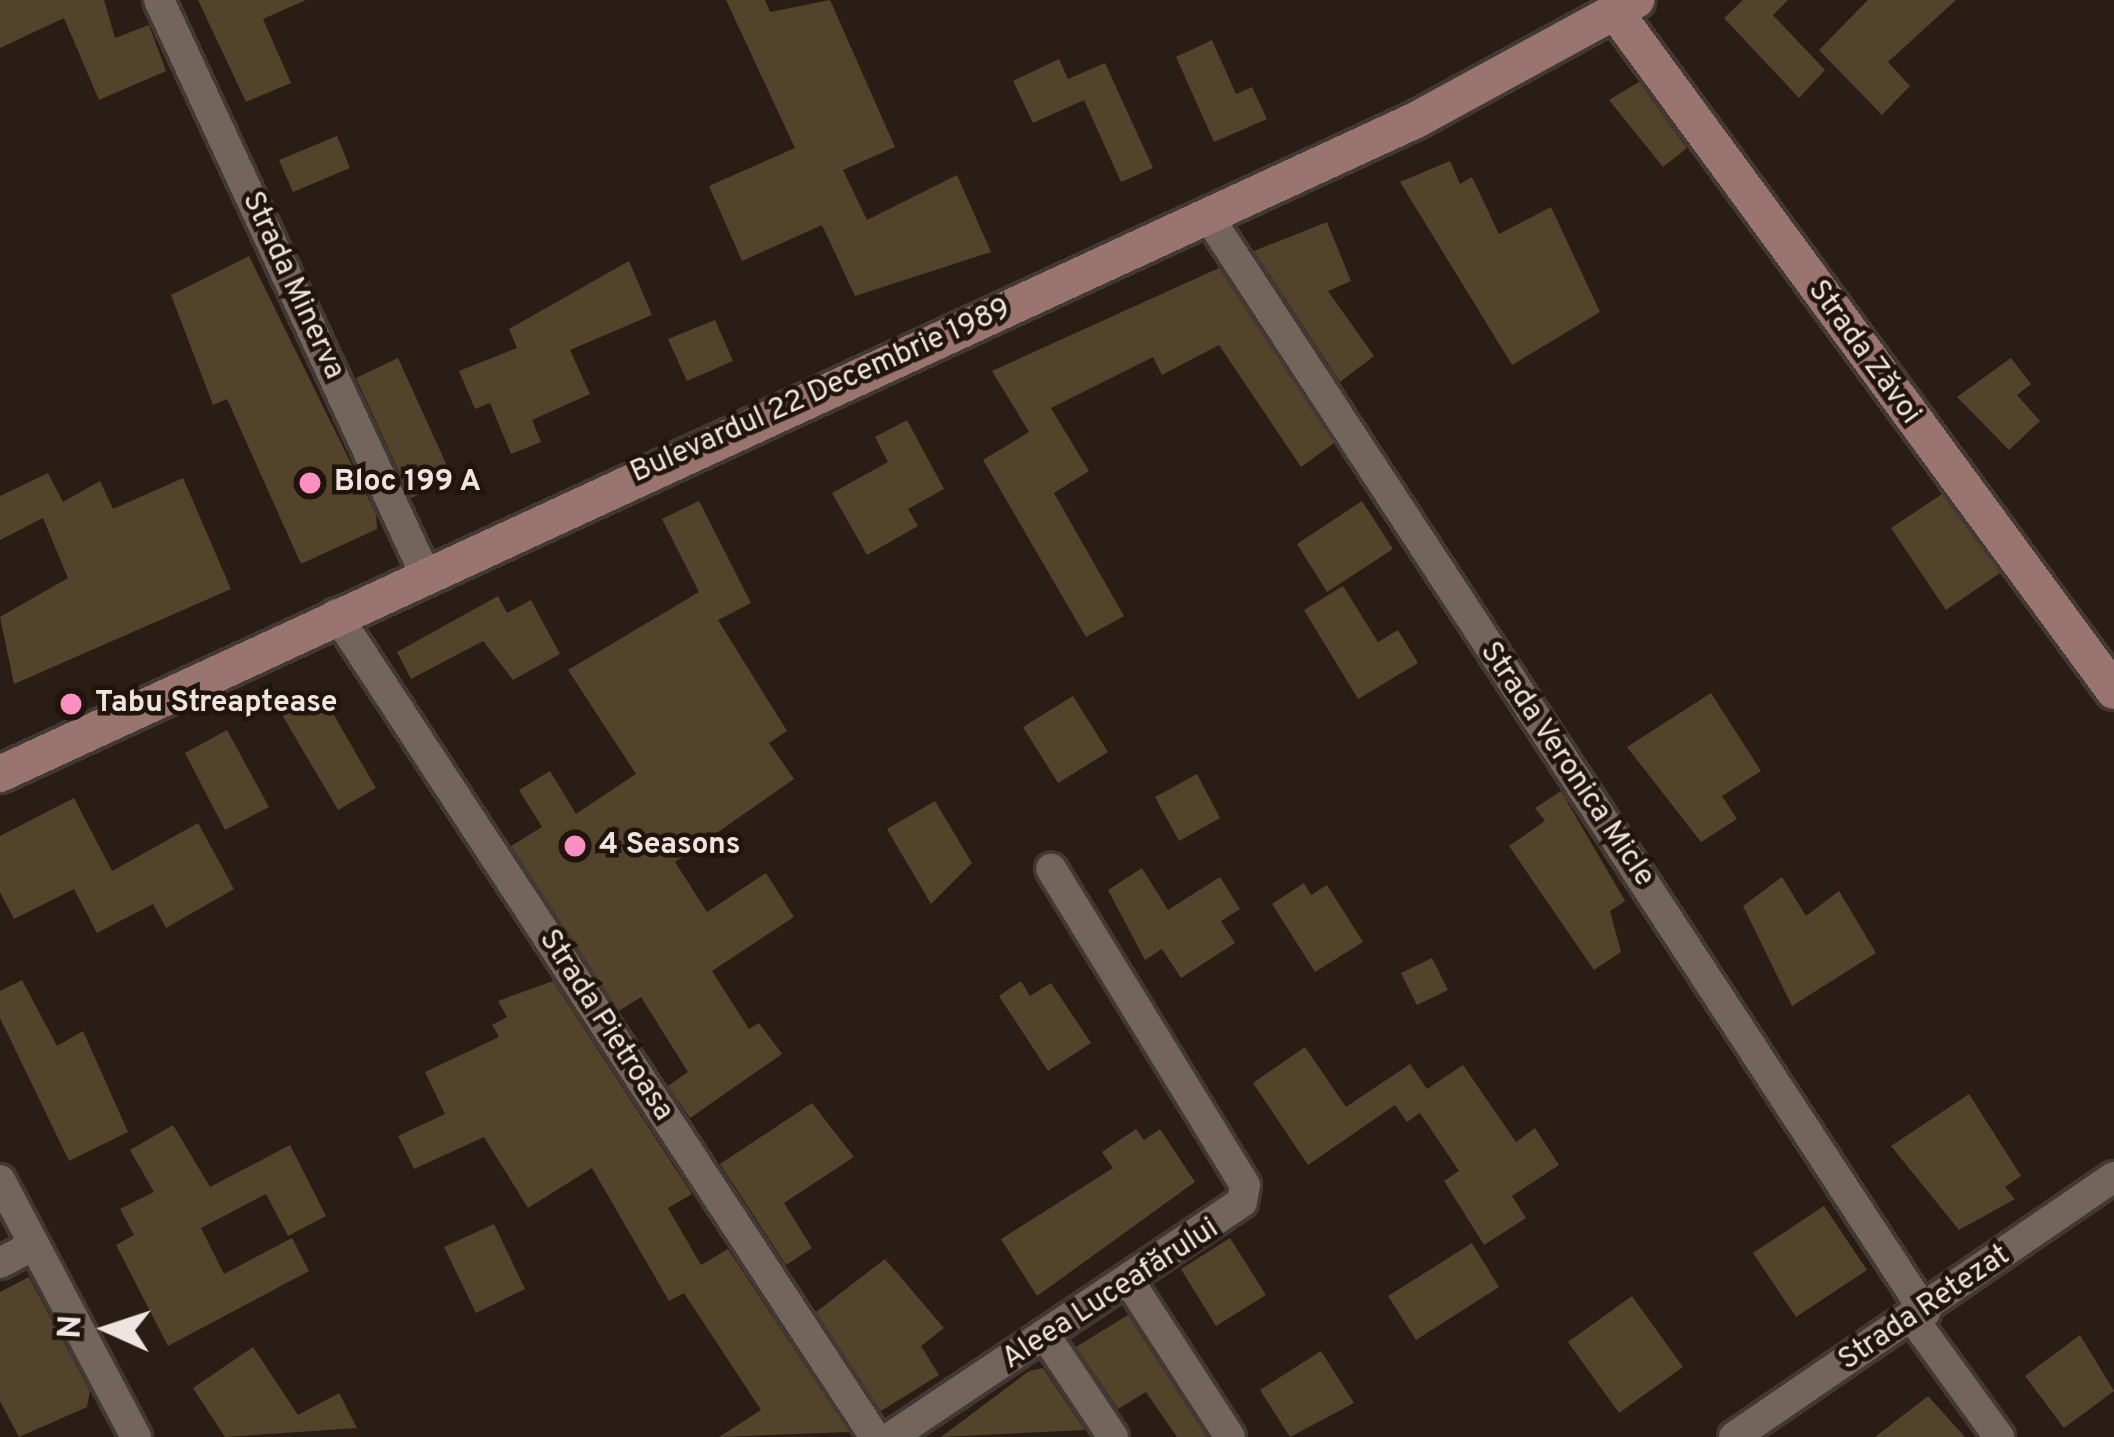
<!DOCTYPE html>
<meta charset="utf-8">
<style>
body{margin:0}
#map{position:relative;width:2114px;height:1437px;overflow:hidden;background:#2a1d16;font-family:Overpass,sans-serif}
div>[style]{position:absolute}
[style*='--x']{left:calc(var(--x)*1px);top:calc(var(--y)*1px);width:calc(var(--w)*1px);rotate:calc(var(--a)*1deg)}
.building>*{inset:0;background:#53432b}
.roads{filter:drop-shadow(3px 0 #423834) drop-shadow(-3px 0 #423834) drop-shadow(0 3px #423834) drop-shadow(0 -3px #423834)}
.street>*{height:30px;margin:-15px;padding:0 15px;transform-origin:15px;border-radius:15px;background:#74655c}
.secondary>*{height:36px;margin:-18px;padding:0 18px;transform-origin:18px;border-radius:18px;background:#9a746e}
.dots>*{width:33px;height:33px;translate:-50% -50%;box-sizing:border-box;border:6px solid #20140d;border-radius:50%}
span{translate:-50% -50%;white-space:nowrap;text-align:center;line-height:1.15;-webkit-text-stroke:9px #20140d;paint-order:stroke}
.street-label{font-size:30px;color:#eee5e0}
.poi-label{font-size:30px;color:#eee5e0;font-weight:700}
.left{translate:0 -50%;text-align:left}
.north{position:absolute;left:48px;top:1269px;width:120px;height:120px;-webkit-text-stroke:9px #20140d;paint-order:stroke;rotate:273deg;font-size:33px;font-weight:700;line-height:48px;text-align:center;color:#eee5e0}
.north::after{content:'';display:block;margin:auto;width:42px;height:54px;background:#eee5e0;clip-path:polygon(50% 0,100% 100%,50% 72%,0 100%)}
</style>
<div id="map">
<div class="building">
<div style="clip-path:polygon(0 0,104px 0,115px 38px,149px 25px,166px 71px,99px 100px,64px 18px,0 48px)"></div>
<div style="clip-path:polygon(198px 0,306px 0,263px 19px,291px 83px,246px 102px)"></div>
<div style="clip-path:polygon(726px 0,765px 0,770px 12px,830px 0,895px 147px,843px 170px,867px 220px,957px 175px,991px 252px,855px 296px,822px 225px,742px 261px,709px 186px,795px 148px)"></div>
<div style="clip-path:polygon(1743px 0,1788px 0,1773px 15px,1825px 70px,1799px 98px,1724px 18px)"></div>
<div style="clip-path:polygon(1868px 0,1956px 0,1888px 62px,1910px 86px,1882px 115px,1819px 50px)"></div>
<div style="clip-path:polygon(1212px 40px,1236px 94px,1252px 87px,1267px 119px,1214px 142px,1176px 57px)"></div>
<div style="clip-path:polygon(1059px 59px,1068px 79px,1105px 63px,1153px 168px,1121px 182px,1084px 100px,1033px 123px,1013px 81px)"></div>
<div style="clip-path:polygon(1639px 82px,1687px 148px,1663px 167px,1609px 100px)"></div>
<div style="clip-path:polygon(337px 136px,350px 168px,293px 192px,279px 160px)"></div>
<div style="clip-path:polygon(1450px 161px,1460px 184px,1472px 177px,1499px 234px,1551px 207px,1600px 312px,1512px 365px,1400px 182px)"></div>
<div style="clip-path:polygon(1327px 222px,1351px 281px,1328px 291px,1374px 356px,1340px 382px,1254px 251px)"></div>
<div style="clip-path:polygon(249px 256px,376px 514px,377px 529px,301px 564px,227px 399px,213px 405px,171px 295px)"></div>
<div style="clip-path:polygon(629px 261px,652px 315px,570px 350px,590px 394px,532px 420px,541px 442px,511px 454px,490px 403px,475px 409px,459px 371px,517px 348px,509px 329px)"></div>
<div style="clip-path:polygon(1219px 268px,1334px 443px,1301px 467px,1219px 345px,1162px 375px,1153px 357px,1051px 408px,1089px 471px,1054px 493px,1124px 616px,1086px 637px,983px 460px,1029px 432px,992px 371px)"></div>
<div style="clip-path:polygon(715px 320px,733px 361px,687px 381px,668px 339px)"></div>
<div style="clip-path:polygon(398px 358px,453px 479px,411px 498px,356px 378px)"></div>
<div style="clip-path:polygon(2011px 358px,2031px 384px,2017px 395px,2040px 421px,2009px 450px,1957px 397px)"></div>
<div style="clip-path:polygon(907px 420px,944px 489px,908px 509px,918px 526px,867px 555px,832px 493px,888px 462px,875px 437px)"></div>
<div style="clip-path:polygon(48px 473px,63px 502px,100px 481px,113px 509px,183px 478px,231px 589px,14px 684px,0 617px,68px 578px,43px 518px,0 540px,0 496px)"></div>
<div style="clip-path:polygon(1942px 494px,2000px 573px,1946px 610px,1891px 528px)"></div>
<div style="clip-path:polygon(699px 501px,751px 603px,718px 620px,787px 731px,769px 743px,794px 779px,675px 862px,707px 912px,766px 873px,794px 917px,712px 971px,749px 1029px,759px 1023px,782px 1054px,690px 1118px,668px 1086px,688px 1072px,641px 997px,619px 1011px,511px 846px,542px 827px,519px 790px,550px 771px,576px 814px,636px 774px,568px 670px,699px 592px,662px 519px)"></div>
<div style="clip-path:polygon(1362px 501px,1393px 549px,1327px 592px,1297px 544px)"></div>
<div style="clip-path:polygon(1343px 586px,1378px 642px,1398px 630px,1418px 663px,1358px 699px,1304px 610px)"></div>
<div style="clip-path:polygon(498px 596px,507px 613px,531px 600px,560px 654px,513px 680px,483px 641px,411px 679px,397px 652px)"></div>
<div style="clip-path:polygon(306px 692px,316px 710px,327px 703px,376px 788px,338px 810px,278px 708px)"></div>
<div style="clip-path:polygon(1711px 693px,1761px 771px,1722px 796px,1737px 819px,1701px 842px,1627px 747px)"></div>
<div style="clip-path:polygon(1073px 696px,1108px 752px,1058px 783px,1023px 727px)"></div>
<div style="clip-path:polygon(227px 730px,269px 807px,225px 830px,185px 753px)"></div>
<div style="clip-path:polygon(1197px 774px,1220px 818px,1179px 841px,1155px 797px)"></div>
<div style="clip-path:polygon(1561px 791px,1625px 901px,1610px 911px,1621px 952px,1594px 970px,1509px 846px,1545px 821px,1535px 808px)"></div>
<div style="clip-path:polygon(74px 798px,112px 871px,198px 823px,234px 889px,166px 928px,153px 904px,97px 933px,74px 889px,14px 919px,0 892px,0 836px)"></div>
<div style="clip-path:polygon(935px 801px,972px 863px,931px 904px,887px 829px)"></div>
<div style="clip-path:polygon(1142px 868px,1168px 910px,1220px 877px,1240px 909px,1221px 921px,1235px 943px,1181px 978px,1162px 949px,1145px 960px,1108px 890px)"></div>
<div style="clip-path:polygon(1782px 877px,1806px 916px,1839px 891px,1876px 953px,1792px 1006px,1743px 906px)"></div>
<div style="clip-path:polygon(1304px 883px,1311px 895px,1327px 885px,1363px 942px,1315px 972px,1272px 904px)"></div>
<div style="clip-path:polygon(1432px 958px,1448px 990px,1417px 1005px,1401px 973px)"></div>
<div style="clip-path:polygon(22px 980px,57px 1046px,83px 1031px,128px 1132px,69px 1161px,0 1018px,0 991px)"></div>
<div style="clip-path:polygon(553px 981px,692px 1194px,668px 1208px,701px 1265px,728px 1249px,849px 1432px,719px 1437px,761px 1410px,684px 1293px,669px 1301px,592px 1168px,528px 1208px,484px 1137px,414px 1169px,398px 1136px,445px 1114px,425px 1072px,499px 1037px,492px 1025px,507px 1017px,498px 1001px)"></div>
<div style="clip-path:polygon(1021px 981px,1030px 996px,1051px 983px,1091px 1043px,1048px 1071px,999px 996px)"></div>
<div style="clip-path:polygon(1305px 1047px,1346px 1107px,1410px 1064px,1427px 1089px,1463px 1065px,1516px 1142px,1535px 1128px,1559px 1165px,1512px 1196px,1526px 1218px,1484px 1245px,1444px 1181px,1459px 1171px,1420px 1113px,1407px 1122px,1395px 1105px,1308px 1165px,1253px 1083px)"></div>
<div style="clip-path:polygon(1969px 1094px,2021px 1176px,2005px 1187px,2015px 1199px,1959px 1230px,1891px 1146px)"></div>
<div style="clip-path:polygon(812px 1103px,854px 1157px,784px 1203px,812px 1248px,786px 1265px,720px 1164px)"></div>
<div style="clip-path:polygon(173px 1125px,210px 1187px,290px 1145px,326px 1216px,288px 1236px,266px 1194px,201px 1228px,224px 1274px,292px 1238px,309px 1271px,168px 1346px,116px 1245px,134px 1235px,120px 1209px,154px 1192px,130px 1150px)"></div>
<div style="clip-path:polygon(1136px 1129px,1144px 1140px,1160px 1129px,1195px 1182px,1037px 1296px,1001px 1239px,1113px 1168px,1102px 1152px)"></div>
<div style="clip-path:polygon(1824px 1206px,1867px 1270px,1796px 1317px,1753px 1253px)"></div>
<div style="clip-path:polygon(494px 1224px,525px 1289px,476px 1313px,444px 1247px)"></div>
<div style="clip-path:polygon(1230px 1238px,1266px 1295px,1216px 1326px,1181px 1269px)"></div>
<div style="clip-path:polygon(1472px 1243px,1499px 1287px,1416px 1340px,1388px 1296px)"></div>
<div style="clip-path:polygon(885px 1259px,944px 1328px,921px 1346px,939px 1375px,881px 1411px,816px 1312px)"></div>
<div style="clip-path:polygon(29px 1277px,90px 1391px,87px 1407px,19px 1437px,0 1401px,0 1292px)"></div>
<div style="clip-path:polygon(1632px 1296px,1683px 1367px,1619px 1413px,1568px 1342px)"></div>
<div style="clip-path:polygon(1128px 1315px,1207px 1437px,1177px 1437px,1146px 1392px,1118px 1409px,1076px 1347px)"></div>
<div style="clip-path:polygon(2080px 1335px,2114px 1391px,2064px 1428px,2025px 1376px)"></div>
<div style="clip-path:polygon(253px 1347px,298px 1415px,339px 1393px,357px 1428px,225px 1437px,193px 1388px)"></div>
<div style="clip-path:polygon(1321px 1351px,1354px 1403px,1290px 1437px,1260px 1390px)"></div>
<div style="clip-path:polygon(1043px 1368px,1085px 1430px,941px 1437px,1029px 1371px)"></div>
<div style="clip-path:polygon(1928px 1396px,1965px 1437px,1875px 1437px)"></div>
</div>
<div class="roads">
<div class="street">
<div style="--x:159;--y:0;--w:630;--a:65.14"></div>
<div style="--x:1208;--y:216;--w:1310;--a:56.81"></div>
<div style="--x:336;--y:614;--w:984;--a:56.78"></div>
<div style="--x:0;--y:1180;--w:291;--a:62.1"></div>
<div style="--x:0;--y:1263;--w:38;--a:-28"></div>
<div style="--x:1131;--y:1284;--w:182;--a:57.1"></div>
<div style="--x:1914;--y:1320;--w:145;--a:54"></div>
<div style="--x:1047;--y:1338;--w:119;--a:56.3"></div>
<div style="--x:891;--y:1437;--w:422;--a:-33.8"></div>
<div style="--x:1242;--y:1202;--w:17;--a:-80"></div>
<div style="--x:1245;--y:1185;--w:371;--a:-121.5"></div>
<div style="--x:1734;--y:1437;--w:460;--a:-34.4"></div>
</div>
<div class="secondary">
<div style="--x:1616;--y:13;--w:841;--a:53.7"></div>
<div style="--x:0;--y:774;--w:1560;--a:-24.79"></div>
<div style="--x:1416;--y:120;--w:251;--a:-28.6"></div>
</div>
</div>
<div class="dots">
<div style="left:310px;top:483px;background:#fc8fc2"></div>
<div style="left:71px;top:704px;background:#fc8fc2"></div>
<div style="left:575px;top:846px;background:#fc8fc2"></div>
</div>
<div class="street-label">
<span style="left:292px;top:286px;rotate:65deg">Strada Minerva</span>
<span style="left:1863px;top:353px;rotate:54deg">Strada Zăvoi</span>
<span style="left:821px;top:392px;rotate:-24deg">Bulevardul 22 Decembrie 1989</span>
<span style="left:1566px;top:765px;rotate:56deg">Strada Veronica Micle</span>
<span style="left:605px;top:1026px;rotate:57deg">Strada Pietroasa</span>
<span style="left:1111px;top:1295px;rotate:-33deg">Aleea Luceafărului</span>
<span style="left:1925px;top:1309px;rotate:-34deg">Strada Retezat</span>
</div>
<div class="poi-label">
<span class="left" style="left:334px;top:483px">Bloc 199 A</span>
<span class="left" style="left:95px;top:704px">Tabu Streaptease</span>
<span class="left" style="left:599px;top:846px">4 Seasons</span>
</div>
<div class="north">N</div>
</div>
